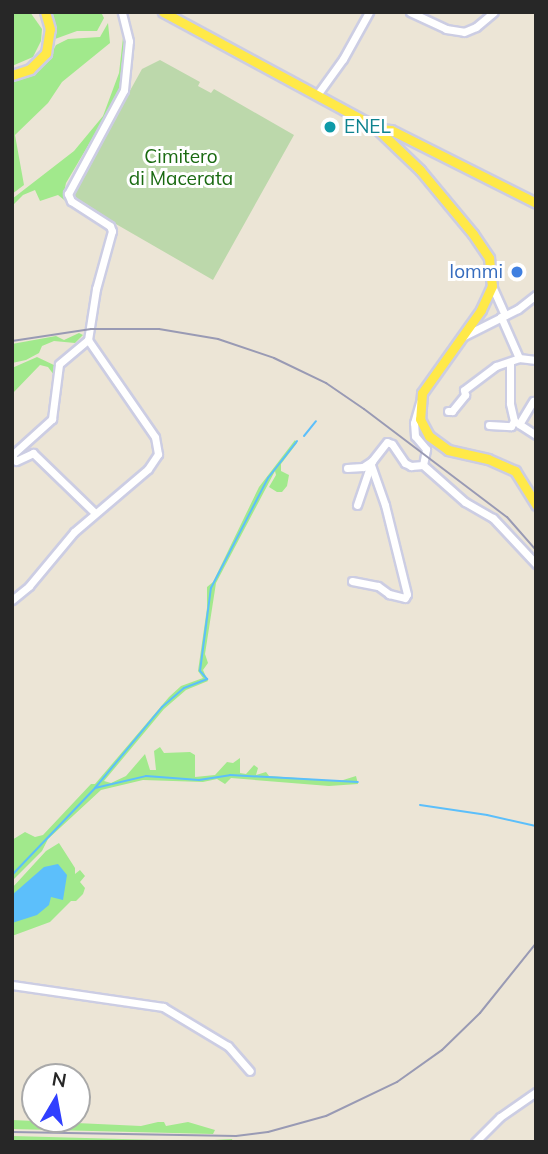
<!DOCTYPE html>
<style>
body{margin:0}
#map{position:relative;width:548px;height:1154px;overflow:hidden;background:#ece5d6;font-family:Mulish,sans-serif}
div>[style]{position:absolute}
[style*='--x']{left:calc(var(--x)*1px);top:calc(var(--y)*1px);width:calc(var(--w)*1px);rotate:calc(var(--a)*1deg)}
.green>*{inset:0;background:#a1e98c}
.cemetery>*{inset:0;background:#bcd8ab}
.water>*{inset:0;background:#5cbffb}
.stream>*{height:2px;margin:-1px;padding:0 1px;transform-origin:1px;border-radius:1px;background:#5cbffb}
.roads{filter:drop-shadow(2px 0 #cccde3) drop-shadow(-2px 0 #cccde3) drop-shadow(0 2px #cccde3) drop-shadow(0 -2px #cccde3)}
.minor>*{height:7px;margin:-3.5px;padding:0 3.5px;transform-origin:3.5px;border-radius:3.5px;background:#fff}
.major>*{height:9px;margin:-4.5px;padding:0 4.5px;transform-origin:4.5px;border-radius:4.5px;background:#ffe948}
.rail>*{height:2px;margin:-1px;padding:0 1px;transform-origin:1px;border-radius:1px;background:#999ab4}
.dots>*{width:19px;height:19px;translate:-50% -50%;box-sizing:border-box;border:4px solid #fff;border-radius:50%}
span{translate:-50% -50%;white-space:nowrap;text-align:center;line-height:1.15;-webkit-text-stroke:6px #fff;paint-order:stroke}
.culture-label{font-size:19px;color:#0d838f}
.left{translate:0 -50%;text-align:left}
.park-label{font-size:19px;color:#1a6a11}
.shop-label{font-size:19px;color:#366cbe}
.right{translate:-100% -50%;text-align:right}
.frame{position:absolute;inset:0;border:14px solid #272727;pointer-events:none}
.north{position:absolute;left:21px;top:1063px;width:70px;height:70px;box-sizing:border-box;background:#fff;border:2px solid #a9a9a9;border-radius:50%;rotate:10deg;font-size:19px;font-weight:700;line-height:28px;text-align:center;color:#272727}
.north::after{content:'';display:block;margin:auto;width:24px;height:32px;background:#303fff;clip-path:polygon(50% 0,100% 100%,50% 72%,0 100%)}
</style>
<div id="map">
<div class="green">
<div style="clip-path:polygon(12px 12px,30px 12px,42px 29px,41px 41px,33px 57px,12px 66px)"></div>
<div style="clip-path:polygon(50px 12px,101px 12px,104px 18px,97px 31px,77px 31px,55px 39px)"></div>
<div style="clip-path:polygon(108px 23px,110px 43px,62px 82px,48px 103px,15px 135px,24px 185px,12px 194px,12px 80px,38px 70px,47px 62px,56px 45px,68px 39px,100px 37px)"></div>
<div style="clip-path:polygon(124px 29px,126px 49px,122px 88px,66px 183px,64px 192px,68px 203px,58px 195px,40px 201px,35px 190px,23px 195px,12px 206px,12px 199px,74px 151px,103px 116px,119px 73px)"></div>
<div style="clip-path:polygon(79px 333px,83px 335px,75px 343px,54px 341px,42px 346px,39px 353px,26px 360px,12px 363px,12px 344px,56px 336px,64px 340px)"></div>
<div style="clip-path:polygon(37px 357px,56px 366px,54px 375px,48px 367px,40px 365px,12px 394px,12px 368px)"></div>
<div style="clip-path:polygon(295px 440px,297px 443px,281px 464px,281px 471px,289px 475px,287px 486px,282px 492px,277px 492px,269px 487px,276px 475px,275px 471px,216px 583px,205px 654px,208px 663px,203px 670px,208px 681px,186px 690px,164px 709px,104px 781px,111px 783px,126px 776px,145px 754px,150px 770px,156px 770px,154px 751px,160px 747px,164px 753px,190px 752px,195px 755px,195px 777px,215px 775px,227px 762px,233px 763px,240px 758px,240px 773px,246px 774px,254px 765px,258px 768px,256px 775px,266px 772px,269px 776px,340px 781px,356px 776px,358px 784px,329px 786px,231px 778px,225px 784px,217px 779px,203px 782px,143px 780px,101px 790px,48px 839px,42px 851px,12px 881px,12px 840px,25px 832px,35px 837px,43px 835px,91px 784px,95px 784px,169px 697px,181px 686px,203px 678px,198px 671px,207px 608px,207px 587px,213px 582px,259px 487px)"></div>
<div style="clip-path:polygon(59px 843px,75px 868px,75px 874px,80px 870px,85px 876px,80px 882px,85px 888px,83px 894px,76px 901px,71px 901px,50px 922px,12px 936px,12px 888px,46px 851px)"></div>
<div style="clip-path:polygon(12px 1120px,141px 1126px,158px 1122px,164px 1122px,166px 1126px,188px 1122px,215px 1130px,213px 1134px,12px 1129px)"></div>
<div style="clip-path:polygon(12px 1136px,196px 1141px,232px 1139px,233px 1142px,12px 1142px)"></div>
</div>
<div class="cemetery">
<div style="clip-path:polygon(160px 60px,200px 82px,198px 86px,211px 93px,214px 89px,294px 135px,213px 280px,76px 201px,72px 195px,142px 69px)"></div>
</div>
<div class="water">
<div style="clip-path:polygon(58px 864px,67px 875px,63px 900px,51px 897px,49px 905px,37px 915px,12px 923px,12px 895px,44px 867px)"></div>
</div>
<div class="stream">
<div style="--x:304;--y:436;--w:19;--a:-51"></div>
<div style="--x:95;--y:788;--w:105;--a:-50.4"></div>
<div style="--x:162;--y:707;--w:29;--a:-41"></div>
<div style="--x:184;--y:688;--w:25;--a:-21"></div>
<div style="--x:207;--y:679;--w:11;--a:-131"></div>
<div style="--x:200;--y:671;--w:84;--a:-82.5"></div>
<div style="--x:211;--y:588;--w:124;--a:-62.6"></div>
<div style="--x:268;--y:478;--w:47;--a:-51.9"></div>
<div style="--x:420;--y:805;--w:68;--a:8.5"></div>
<div style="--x:487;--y:815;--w:50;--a:12.7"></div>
<div style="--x:12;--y:875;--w:120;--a:-46.3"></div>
<div style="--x:95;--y:788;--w:52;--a:-13.2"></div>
<div style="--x:146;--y:776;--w:53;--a:4.3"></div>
<div style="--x:199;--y:780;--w:31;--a:-9"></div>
<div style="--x:230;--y:775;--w:128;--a:3.1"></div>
</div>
<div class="roads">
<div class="minor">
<div style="--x:410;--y:12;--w:40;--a:25"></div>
<div style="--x:446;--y:29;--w:18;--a:9"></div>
<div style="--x:464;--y:32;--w:13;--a:-23"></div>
<div style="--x:476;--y:27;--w:23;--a:-40"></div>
<div style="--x:317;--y:95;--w:44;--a:-54.2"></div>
<div style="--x:343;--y:59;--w:54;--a:-61"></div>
<div style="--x:492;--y:286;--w:32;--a:66"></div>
<div style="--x:464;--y:336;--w:60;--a:-26.6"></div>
<div style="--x:518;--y:309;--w:23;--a:-38"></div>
<div style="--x:519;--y:358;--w:17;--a:7"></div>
<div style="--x:533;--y:401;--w:27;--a:121"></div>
<div style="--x:519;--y:424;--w:20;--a:33"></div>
<div style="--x:448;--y:411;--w:4;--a:0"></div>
<div style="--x:452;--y:411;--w:21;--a:-51"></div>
<div style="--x:465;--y:395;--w:5;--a:-101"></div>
<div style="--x:464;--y:390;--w:40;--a:-37"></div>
<div style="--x:496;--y:366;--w:24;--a:-19"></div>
<div style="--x:519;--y:358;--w:45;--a:-113.7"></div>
<div style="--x:489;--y:425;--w:22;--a:3"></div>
<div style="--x:511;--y:426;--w:6;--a:-59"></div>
<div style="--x:514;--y:421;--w:18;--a:-103"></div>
<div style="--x:510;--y:403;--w:40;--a:-90"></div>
<div style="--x:12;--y:455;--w:54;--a:-42"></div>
<div style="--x:52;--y:419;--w:55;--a:-82.7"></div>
<div style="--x:59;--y:364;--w:38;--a:-40"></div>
<div style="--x:12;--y:456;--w:6;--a:51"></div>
<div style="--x:16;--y:461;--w:19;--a:-25"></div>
<div style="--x:33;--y:453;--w:86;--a:44.1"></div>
<div style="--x:423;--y:465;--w:56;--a:41.4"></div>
<div style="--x:465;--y:502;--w:32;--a:30"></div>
<div style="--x:493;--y:518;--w:63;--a:46.9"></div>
<div style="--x:347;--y:468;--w:16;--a:-4"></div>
<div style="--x:363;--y:467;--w:11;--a:-34"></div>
<div style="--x:357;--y:505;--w:46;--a:-71.2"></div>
<div style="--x:372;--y:461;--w:24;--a:-52"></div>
<div style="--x:387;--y:442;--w:5;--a:22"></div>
<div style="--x:392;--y:444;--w:23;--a:56"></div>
<div style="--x:405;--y:463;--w:7;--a:27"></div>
<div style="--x:411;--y:466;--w:12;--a:-5"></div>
<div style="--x:423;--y:465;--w:16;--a:-79"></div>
<div style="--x:426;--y:449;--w:17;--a:-130"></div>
<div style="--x:415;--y:436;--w:13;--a:-94"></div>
<div style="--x:414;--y:423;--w:22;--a:-74"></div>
<div style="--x:352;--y:581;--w:26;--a:11"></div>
<div style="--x:378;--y:586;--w:14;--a:36"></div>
<div style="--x:389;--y:594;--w:16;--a:14"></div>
<div style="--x:405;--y:598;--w:4;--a:-63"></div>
<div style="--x:407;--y:594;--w:92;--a:-103.9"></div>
<div style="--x:385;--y:505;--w:42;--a:-109.3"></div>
<div style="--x:12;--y:600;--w:22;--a:-39"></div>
<div style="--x:29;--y:586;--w:70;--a:-50.2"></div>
<div style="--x:74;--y:532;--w:97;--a:-40.4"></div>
<div style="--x:148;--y:469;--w:18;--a:-56"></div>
<div style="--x:158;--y:454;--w:17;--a:-100"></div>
<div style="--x:155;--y:437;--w:118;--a:-124.6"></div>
<div style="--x:88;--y:340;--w:52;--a:-81.1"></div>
<div style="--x:96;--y:289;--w:60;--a:-74.6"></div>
<div style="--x:112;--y:231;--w:5;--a:-112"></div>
<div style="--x:110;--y:226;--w:46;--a:-147.3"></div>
<div style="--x:71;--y:201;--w:8;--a:-113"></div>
<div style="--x:68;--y:194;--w:118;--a:-61.7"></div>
<div style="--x:124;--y:90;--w:49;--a:-84.2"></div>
<div style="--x:129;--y:41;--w:30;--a:-104"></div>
<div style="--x:12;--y:985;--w:153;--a:8.3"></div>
<div style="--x:163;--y:1007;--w:76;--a:31"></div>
<div style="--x:228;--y:1046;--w:33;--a:49"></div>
<div style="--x:475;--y:1142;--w:35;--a:-45"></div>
<div style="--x:500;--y:1117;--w:44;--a:-34.8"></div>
</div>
<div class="major">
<div style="--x:163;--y:12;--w:240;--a:28.4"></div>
<div style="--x:374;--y:126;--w:64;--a:43.7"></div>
<div style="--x:420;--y:170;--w:83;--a:50.4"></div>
<div style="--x:473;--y:234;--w:29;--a:56"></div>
<div style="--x:489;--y:258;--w:28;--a:84"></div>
<div style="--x:492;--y:286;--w:26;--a:115"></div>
<div style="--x:481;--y:310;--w:102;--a:125.4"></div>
<div style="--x:422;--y:393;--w:26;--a:94"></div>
<div style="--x:420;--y:419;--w:19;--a:62"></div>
<div style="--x:429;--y:436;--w:24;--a:36"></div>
<div style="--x:448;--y:450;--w:41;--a:12.7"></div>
<div style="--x:488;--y:459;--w:30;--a:24"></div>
<div style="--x:515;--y:471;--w:40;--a:58"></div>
<div style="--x:12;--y:75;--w:19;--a:-18"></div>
<div style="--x:30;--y:69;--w:23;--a:-45"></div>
<div style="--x:46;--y:53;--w:24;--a:-81"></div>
<div style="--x:50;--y:29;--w:18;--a:-106"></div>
<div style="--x:378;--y:129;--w:13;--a:4"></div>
<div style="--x:391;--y:130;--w:162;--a:26.7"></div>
</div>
</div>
<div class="rail">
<div style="--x:12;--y:341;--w:80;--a:-8.6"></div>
<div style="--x:91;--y:329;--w:68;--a:0"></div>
<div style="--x:159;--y:329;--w:60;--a:9.6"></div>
<div style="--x:218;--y:339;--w:59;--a:18.7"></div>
<div style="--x:274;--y:358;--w:58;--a:25.7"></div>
<div style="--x:326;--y:383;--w:46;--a:34.4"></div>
<div style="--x:364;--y:409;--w:179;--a:37.1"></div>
<div style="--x:507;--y:517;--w:44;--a:48.7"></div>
<div style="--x:12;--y:1132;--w:224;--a:1"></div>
<div style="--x:236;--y:1136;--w:32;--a:-7"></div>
<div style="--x:268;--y:1132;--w:60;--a:-15.4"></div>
<div style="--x:326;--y:1116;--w:79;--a:-25.6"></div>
<div style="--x:397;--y:1082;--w:55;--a:-35.4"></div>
<div style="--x:442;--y:1050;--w:53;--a:-44.2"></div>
<div style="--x:480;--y:1013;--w:90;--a:-51.3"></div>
</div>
<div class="dots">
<div style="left:330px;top:127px;background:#0f9aa8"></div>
<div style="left:517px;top:272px;background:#3f7fe0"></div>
</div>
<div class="culture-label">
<span class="left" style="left:344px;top:127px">ENEL</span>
</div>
<div class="park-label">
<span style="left:181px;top:168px">Cimitero<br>di Macerata</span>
</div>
<div class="shop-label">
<span class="right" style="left:503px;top:272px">Iommi</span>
</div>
<div class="frame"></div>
<div class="north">N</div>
</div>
